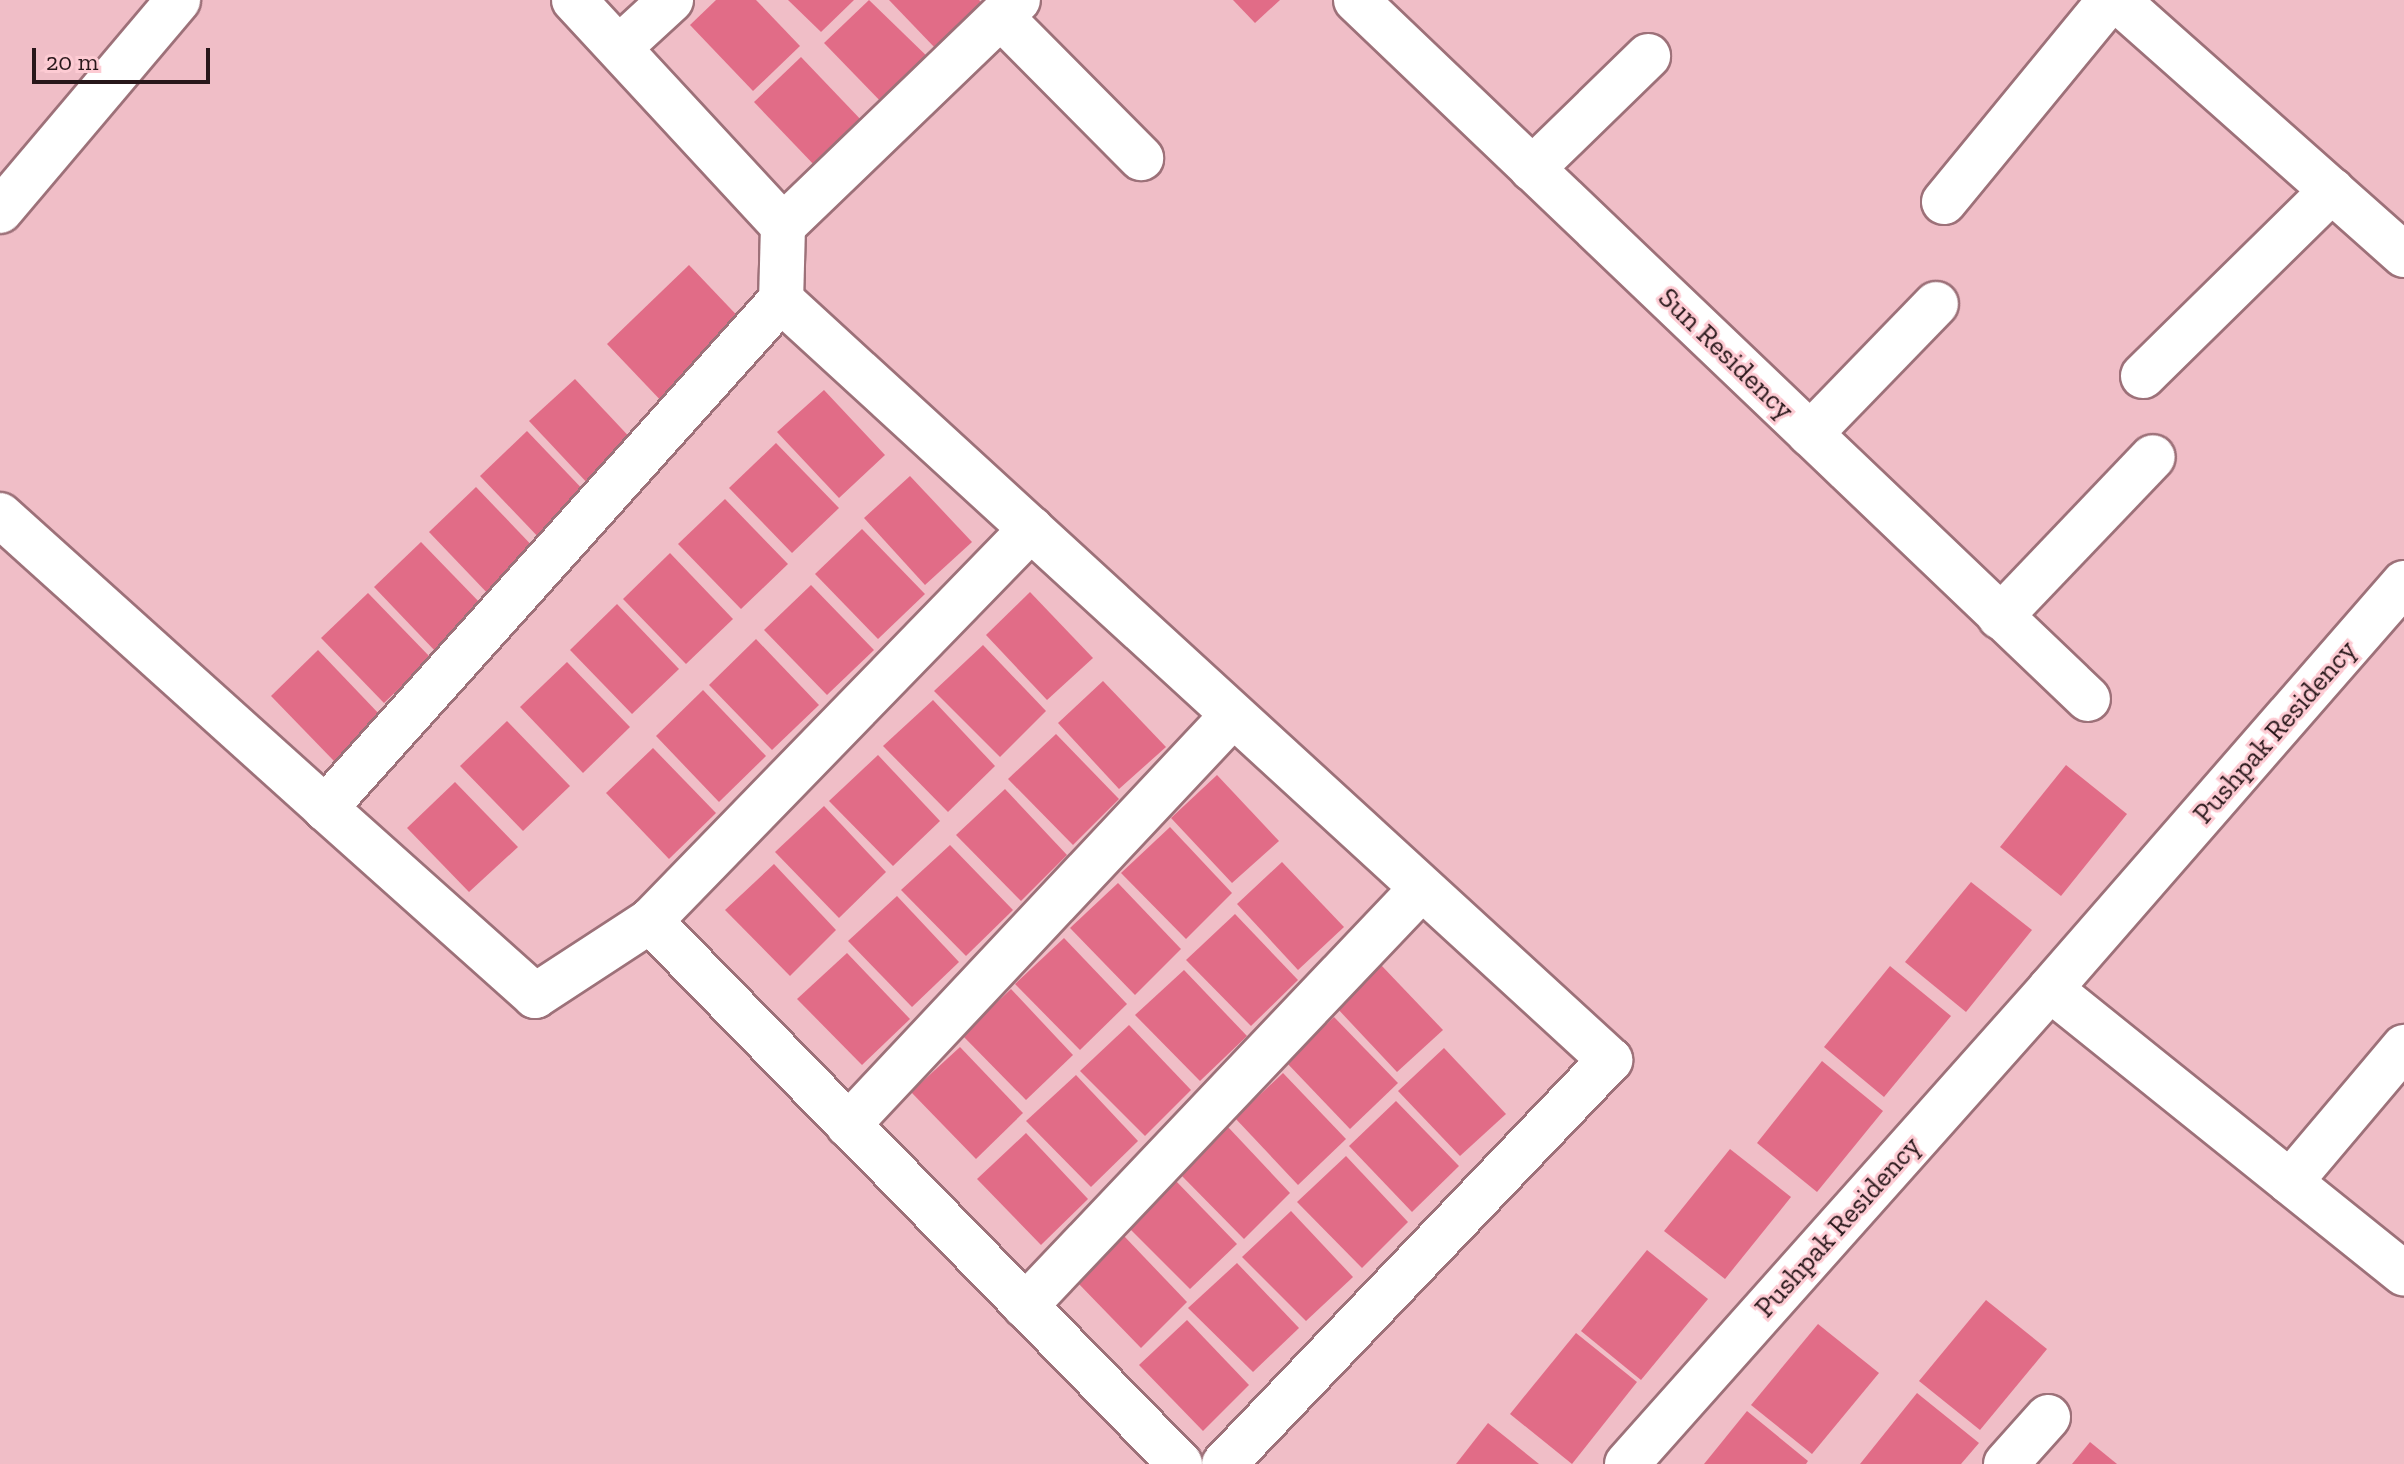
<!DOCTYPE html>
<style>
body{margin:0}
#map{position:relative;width:2404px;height:1464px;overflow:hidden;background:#f0bec7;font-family:"Zilla Slab",serif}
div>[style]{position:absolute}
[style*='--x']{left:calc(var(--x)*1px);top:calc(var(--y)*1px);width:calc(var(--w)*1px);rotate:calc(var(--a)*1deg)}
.building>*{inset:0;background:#e16c87}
.roads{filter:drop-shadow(2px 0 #9d7179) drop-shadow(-2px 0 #9d7179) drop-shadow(0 2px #9d7179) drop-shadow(0 -2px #9d7179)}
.minor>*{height:44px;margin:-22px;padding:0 22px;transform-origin:22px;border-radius:22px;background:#fff}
span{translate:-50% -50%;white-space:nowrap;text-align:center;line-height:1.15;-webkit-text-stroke:6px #fdcbd3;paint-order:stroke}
.street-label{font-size:28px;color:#28171a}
.scale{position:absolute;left:32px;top:48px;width:178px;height:36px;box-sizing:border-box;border:4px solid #28171a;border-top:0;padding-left:10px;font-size:24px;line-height:28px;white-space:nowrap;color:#28171a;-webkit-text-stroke:6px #fdcbd3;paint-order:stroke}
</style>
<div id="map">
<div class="building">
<div style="clip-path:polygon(716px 0,756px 0,800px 46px,753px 91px,690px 25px)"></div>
<div style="clip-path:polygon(788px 0,854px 0,821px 32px)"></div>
<div style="clip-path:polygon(869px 0,934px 63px,887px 108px,824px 43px)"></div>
<div style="clip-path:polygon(889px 0,979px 0,983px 4px,936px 49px)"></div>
<div style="clip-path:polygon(1233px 0,1280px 0,1255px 23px)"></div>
<div style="clip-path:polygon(801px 57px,864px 123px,817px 168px,754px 102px)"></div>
<div style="clip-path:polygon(689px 265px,748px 327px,666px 406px,607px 344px)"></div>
<div style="clip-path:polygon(575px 379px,636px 444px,591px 487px,529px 421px)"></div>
<div style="clip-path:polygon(824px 390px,885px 455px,839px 498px,777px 432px)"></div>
<div style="clip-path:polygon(527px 431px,590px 497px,543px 542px,480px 476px)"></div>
<div style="clip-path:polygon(776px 443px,839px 508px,792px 553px,729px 488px)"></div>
<div style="clip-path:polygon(910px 476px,972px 542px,925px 585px,864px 518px)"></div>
<div style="clip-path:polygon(476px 487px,539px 553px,492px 598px,429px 532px)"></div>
<div style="clip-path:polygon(725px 499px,788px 564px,741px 609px,678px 544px)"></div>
<div style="clip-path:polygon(862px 529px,925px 594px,878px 639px,815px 574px)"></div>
<div style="clip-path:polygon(421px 542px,484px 607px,437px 653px,374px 587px)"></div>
<div style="clip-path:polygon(670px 553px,733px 619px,686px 664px,623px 599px)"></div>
<div style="clip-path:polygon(811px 585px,874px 650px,827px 695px,764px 630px)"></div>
<div style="clip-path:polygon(1030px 592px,1093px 658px,1047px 700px,986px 635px)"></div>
<div style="clip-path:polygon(368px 593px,431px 658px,384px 703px,321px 638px)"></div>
<div style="clip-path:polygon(617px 604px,679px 669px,632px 714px,570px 650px)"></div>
<div style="clip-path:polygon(756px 639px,819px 705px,772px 750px,709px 685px)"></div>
<div style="clip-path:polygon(983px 645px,1046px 711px,1000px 757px,934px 691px)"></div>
<div style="clip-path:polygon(318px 650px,381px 716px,334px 761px,271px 696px)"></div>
<div style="clip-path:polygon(567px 662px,630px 727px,583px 773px,520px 707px)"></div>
<div style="clip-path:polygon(1103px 681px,1166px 747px,1119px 789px,1058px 723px)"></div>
<div style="clip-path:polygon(703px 690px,766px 756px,719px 802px,656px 736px)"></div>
<div style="clip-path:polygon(933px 700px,995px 766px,948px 812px,883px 746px)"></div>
<div style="clip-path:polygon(507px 721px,570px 786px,523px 831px,460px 766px)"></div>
<div style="clip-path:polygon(1056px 734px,1119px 799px,1073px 845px,1008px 779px)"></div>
<div style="clip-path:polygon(653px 748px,716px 813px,669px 859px,606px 793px)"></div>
<div style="clip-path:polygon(878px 755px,940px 821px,893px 866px,829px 801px)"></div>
<div style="clip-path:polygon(2066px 765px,2127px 814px,2061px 896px,2000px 847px)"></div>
<div style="clip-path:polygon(1217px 775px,1279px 841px,1232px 883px,1171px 818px)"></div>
<div style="clip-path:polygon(455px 782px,518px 847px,469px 892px,407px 828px)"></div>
<div style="clip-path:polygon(1005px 789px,1067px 855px,1021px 901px,956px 835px)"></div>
<div style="clip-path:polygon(824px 806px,886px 872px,839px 918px,775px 852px)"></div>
<div style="clip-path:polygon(1170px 827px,1232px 893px,1186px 939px,1121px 873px)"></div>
<div style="clip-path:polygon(950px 845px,1013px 910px,966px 956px,901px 890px)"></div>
<div style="clip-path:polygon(1282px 862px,1344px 927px,1298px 970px,1237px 904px)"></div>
<div style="clip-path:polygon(774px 864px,836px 930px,790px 976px,725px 910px)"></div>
<div style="clip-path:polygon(1971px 882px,2032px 930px,1966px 1012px,1905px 962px)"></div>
<div style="clip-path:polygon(1118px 883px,1181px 949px,1135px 995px,1070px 928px)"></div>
<div style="clip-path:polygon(897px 896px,959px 962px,912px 1007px,848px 941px)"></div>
<div style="clip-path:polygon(1235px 914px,1298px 980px,1251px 1026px,1186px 960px)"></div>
<div style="clip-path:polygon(1064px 938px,1127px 1004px,1080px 1050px,1015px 984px)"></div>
<div style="clip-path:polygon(847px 953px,910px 1019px,862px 1065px,797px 999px)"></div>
<div style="clip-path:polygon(1381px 965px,1443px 1030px,1397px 1072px,1336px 1007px)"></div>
<div style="clip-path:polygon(1890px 966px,1951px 1016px,1884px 1097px,1824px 1047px)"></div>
<div style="clip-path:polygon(1184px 970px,1247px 1036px,1200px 1081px,1135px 1015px)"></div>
<div style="clip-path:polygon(1011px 989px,1073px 1055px,1026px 1100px,962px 1035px)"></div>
<div style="clip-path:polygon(1334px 1017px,1398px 1083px,1350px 1129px,1286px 1062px)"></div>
<div style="clip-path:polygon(1129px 1025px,1191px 1090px,1145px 1136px,1080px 1071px)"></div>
<div style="clip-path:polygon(960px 1047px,1023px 1113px,976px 1159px,911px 1092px)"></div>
<div style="clip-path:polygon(1444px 1048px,1506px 1114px,1460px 1156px,1398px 1091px)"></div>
<div style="clip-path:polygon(1822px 1061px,1883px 1111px,1817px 1192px,1757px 1143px)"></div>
<div style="clip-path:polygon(1283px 1073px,1346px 1139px,1298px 1185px,1235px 1118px)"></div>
<div style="clip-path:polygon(1076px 1075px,1138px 1141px,1091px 1187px,1026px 1121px)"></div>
<div style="clip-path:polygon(1396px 1101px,1459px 1166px,1412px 1212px,1349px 1146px)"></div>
<div style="clip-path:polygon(1228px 1127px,1290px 1193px,1244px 1239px,1179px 1173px)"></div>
<div style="clip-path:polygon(1026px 1133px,1088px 1199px,1041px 1245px,977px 1179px)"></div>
<div style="clip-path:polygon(1730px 1149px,1791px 1197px,1725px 1279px,1664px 1231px)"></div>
<div style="clip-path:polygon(1346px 1156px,1408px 1222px,1362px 1268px,1297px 1202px)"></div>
<div style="clip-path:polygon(1174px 1179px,1237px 1244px,1190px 1289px,1125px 1224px)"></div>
<div style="clip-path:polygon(1291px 1211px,1353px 1277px,1306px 1321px,1242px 1257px)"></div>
<div style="clip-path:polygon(1124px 1236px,1187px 1302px,1141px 1348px,1076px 1281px)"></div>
<div style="clip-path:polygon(1647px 1250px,1708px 1299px,1641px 1380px,1581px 1331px)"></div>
<div style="clip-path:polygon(1237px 1263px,1299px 1328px,1253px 1372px,1188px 1308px)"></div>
<div style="clip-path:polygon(1986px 1300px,2047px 1349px,1980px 1430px,1919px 1381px)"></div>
<div style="clip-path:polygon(1187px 1320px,1249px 1385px,1203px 1431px,1139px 1365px)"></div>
<div style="clip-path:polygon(1818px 1324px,1879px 1373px,1812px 1454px,1751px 1405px)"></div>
<div style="clip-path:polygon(1576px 1333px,1637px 1382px,1572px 1464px,1510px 1414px)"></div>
<div style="clip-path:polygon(1917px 1393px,1979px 1443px,1961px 1464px,1860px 1464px)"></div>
<div style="clip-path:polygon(1747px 1411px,1808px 1461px,1806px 1464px,1704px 1464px)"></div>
<div style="clip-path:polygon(1488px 1423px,1539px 1464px,1456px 1464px)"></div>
<div style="clip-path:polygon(2090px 1442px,2117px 1464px,2072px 1464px)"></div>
</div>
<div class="roads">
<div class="minor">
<div style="--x:574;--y:0;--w:308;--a:47.2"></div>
<div style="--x:783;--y:226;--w:74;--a:91.5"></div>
<div style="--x:781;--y:300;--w:683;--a:131.91"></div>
<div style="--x:325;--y:808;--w:282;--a:41.8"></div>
<div style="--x:535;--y:996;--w:137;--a:-33.1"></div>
<div style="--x:650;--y:921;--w:759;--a:45.69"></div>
<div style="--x:1356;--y:0;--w:1012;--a:43.68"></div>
<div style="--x:2117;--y:0;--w:384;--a:41.6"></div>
<div style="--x:1001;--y:17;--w:199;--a:45.2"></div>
<div style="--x:621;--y:46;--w:68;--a:-42.6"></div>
<div style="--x:1532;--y:169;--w:162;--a:-44.2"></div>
<div style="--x:1944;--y:202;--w:261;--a:-50.6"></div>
<div style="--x:0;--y:211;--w:276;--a:-49.8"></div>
<div style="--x:783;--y:226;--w:326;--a:-43.9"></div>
<div style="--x:781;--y:300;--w:1125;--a:42.51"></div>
<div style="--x:1610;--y:1060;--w:559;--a:133.69"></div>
<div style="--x:2143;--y:376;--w:265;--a:-44.5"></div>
<div style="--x:1810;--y:434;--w:181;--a:-45.9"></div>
<div style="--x:0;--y:515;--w:438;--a:42"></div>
<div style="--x:2404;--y:583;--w:539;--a:131.09"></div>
<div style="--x:2050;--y:989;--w:454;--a:38.8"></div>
<div style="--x:2000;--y:617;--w:221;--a:-46.3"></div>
<div style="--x:650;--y:921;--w:547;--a:-45.82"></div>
<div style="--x:848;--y:1125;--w:562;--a:-46.8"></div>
<div style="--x:2290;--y:1182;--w:177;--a:-49.8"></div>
<div style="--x:1025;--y:1306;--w:576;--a:-46.48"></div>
<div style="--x:1627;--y:1464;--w:636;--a:-48.31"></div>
<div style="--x:2006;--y:1464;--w:63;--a:-48.2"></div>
</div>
</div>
<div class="street-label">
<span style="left:1726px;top:354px;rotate:44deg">Sun Residency</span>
<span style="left:2275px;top:732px;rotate:-49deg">Pushpak Residency</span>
<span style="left:1838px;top:1227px;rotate:-48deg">Pushpak Residency</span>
</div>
<div class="scale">20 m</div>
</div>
